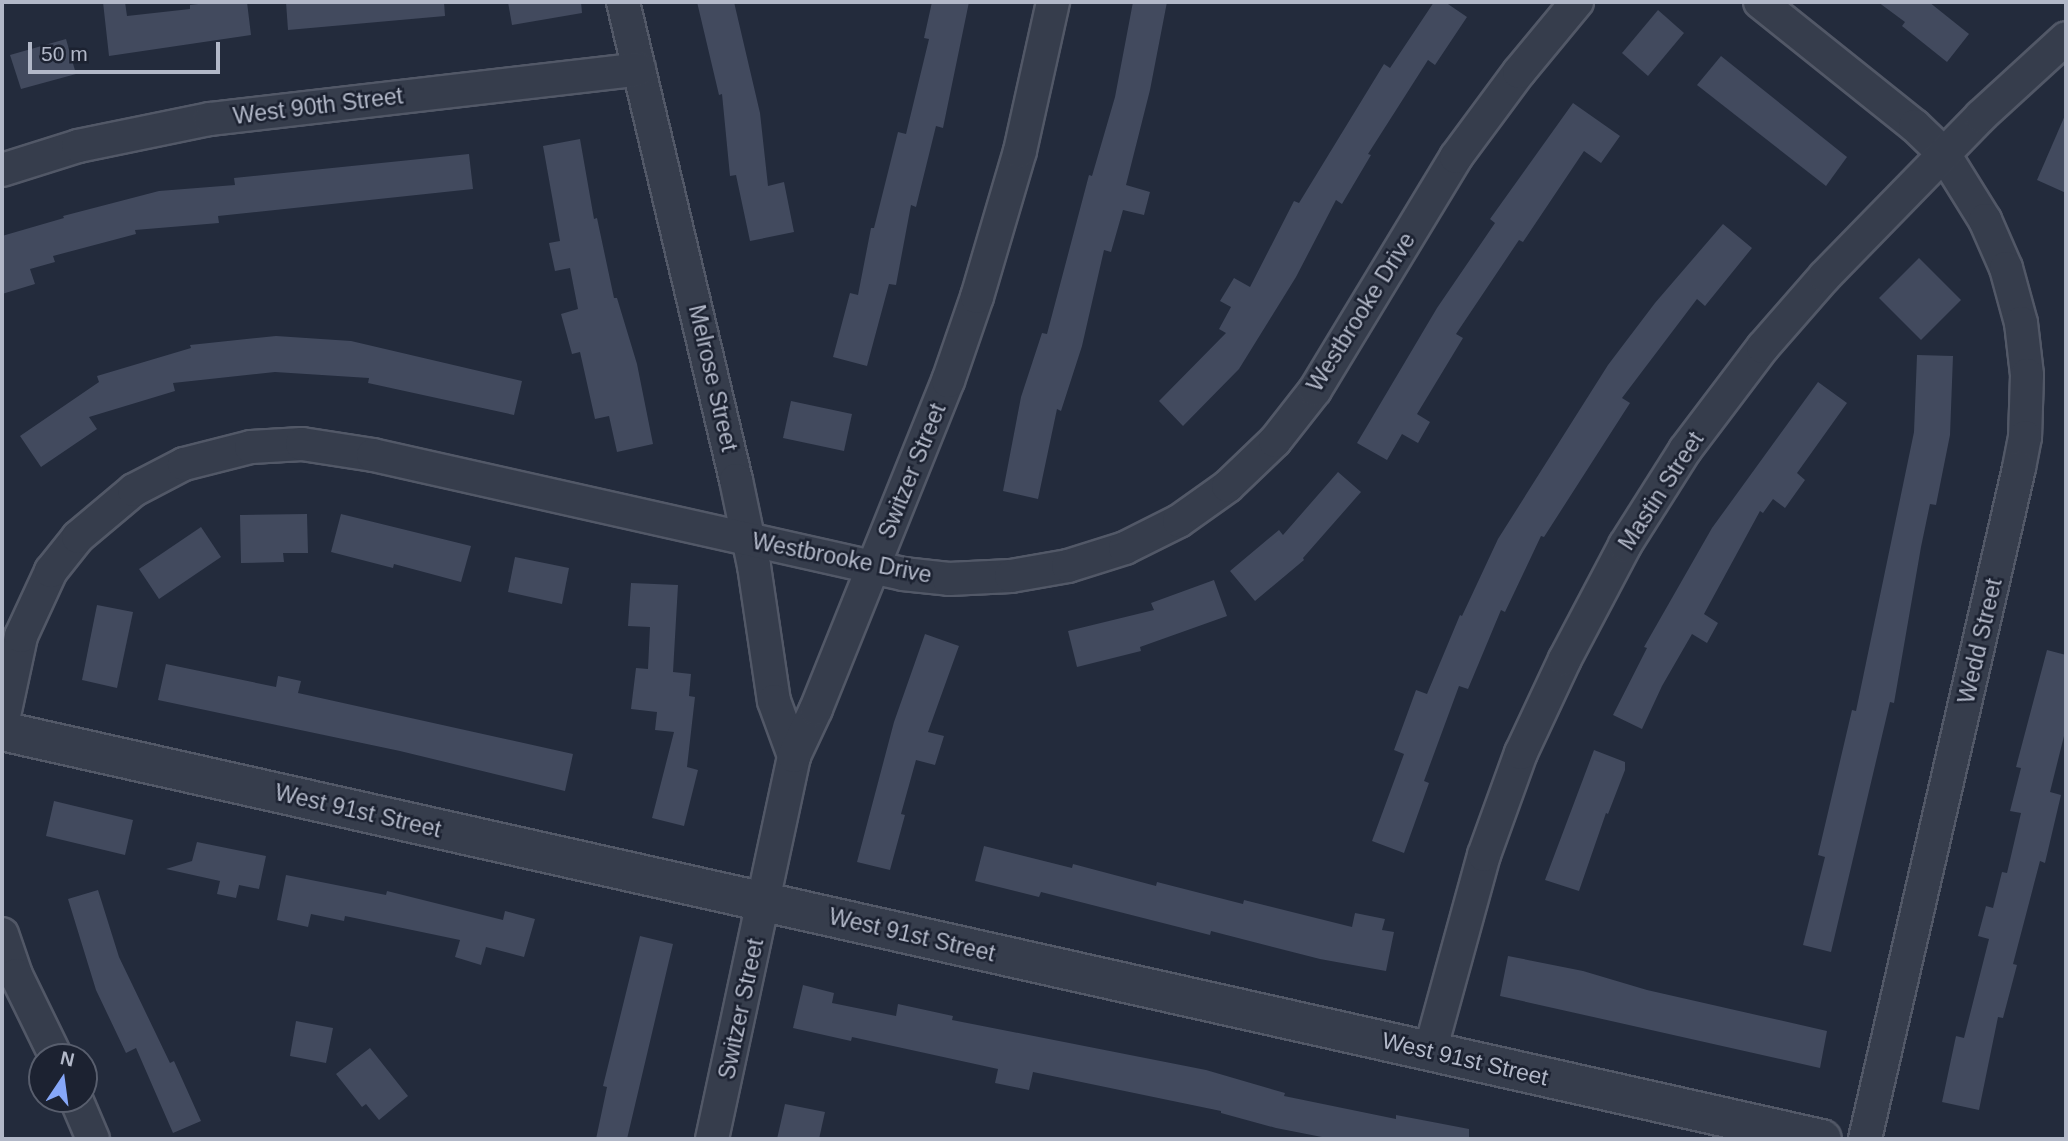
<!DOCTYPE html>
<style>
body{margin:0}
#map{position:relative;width:2068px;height:1141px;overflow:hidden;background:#232b3c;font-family:Arial,sans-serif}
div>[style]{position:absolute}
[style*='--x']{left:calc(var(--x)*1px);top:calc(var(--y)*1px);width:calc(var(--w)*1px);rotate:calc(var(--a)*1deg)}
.building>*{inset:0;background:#424a5e}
.roads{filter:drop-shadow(2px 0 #525867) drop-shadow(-2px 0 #525867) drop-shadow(0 2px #525867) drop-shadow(0 -2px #525867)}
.minor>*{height:32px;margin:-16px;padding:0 16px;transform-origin:16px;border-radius:16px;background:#363d4c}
.tertiary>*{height:38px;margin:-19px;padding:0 19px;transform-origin:19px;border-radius:19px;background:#363d4c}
span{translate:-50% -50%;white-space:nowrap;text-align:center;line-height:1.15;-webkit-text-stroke:5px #1c2231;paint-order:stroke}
.street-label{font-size:23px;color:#b2b8c8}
.frame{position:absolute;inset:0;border:4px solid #b2b8c8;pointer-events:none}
.north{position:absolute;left:28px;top:1043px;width:70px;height:70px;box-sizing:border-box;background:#1c2231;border:2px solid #585e6d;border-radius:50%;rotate:13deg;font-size:19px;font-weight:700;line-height:28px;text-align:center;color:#b2b8c8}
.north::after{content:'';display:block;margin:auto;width:24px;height:32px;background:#86a7f8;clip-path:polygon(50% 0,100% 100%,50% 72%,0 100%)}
.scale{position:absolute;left:28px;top:42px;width:192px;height:32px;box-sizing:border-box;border:4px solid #b2b8c8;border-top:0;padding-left:9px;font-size:21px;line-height:24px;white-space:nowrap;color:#b2b8c8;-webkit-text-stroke:5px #1c2231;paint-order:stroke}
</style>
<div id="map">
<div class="building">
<div style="clip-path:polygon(103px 2px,125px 2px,127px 16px,190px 9px,190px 5px,215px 2px,247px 2px,251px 35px,109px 56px)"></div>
<div style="clip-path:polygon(286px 2px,444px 2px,445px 16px,288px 30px)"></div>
<div style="clip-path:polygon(508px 2px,581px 2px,582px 13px,512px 25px)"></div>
<div style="clip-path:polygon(697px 2px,734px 2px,760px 113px,768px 186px,784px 182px,794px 232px,750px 241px,736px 175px,730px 176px,722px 94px,719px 95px)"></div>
<div style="clip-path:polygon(932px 2px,969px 2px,943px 128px,936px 126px,916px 207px,911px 205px,896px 285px,889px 284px,867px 366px,833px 357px,850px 293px,858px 295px,871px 228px,874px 228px,898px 132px,906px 134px,929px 39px,924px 38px)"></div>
<div style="clip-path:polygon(1133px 2px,1167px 2px,1150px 90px,1126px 185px,1150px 192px,1144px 215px,1123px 210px,1111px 252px,1104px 250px,1082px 346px,1061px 411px,1057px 409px,1038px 499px,1003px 491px,1021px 397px,1042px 333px,1047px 334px,1089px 175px,1092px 176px,1115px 97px)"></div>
<div style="clip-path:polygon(1434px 2px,1445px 2px,1467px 17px,1435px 65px,1428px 60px,1368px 154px,1371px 155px,1342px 204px,1336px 200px,1296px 277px,1239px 369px,1183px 426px,1159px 401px,1226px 333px,1219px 329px,1231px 307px,1220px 301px,1234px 278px,1250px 287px,1294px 201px,1299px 203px,1384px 64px,1390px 68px)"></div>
<div style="clip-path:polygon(1878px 2px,1929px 2px,1969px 34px,1947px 62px,1902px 26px,1905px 22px)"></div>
<div style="clip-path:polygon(1658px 10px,1684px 33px,1648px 76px,1622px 53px)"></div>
<div style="clip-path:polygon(66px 39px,76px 74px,21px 89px,10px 55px)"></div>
<div style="clip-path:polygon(1721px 56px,1847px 157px,1826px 186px,1697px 85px)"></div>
<div style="clip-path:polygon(1573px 103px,1620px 136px,1601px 163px,1584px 151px,1523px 242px,1519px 240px,1456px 334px,1463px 338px,1417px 414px,1430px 422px,1418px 443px,1402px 434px,1387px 460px,1357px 443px,1437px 308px,1495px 223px,1490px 219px)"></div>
<div style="clip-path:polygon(2066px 113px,2066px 193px,2037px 180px)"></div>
<div style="clip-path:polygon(580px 139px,594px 219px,597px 218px,614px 298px,617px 298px,637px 364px,653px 444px,617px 452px,609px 416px,595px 419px,580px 352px,572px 354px,561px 314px,578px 309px,570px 268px,555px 271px,549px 243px,560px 241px,543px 146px)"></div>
<div style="clip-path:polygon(469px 154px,473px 189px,218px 216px,219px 223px,135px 230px,136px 234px,53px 256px,55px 262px,30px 269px,35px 284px,2px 294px,2px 236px,64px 218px,63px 216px,159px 191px,235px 185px,234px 178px)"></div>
<div style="clip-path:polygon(1723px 224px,1752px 248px,1705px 306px,1697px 299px,1622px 398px,1630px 403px,1544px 537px,1541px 536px,1505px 612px,1501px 610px,1468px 689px,1459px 686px,1424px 781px,1429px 783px,1404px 853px,1372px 841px,1404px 754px,1394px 750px,1416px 690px,1427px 694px,1460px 615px,1462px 616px,1498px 539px,1608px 365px,1655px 303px)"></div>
<div style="clip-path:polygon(1919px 258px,1961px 300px,1921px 340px,1879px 298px)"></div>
<div style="clip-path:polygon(276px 336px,351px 341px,522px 381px,514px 415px,368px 383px,369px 378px,275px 372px,173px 383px,175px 391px,89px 417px,97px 429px,41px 467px,20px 436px,99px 382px,97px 376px,191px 348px,190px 345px)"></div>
<div style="clip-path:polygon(1917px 355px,1953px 356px,1950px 435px,1936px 505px,1930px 504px,1921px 547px,1894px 703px,1890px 702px,1831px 952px,1803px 945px,1825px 857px,1818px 855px,1852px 710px,1856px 711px,1914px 432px)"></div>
<div style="clip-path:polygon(1818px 382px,1847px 403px,1797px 473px,1805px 480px,1785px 508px,1773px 499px,1763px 513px,1760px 511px,1704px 614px,1718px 623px,1707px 643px,1692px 634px,1662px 686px,1642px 729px,1613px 715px,1647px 648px,1644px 647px,1712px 528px)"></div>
<div style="clip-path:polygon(791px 401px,852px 414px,844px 451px,783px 438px)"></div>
<div style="clip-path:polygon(1338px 472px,1361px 492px,1303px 558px,1304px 560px,1255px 601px,1230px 571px,1279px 530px,1283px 535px)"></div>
<div style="clip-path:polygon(307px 514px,308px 553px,283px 553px,284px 562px,241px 563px,240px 515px)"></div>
<div style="clip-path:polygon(341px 514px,471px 546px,461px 582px,394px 564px,393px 568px,331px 552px)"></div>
<div style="clip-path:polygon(201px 527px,221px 557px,159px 599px,139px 569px)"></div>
<div style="clip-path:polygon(515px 557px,569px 568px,562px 604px,508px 592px)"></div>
<div style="clip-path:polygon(1214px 580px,1227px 616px,1140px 647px,1141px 651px,1077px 667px,1068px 631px,1154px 610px,1151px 603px)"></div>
<div style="clip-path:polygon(631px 583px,678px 585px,673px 672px,691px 674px,689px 696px,695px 697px,687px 767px,698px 770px,684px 826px,652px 818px,674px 732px,655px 730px,657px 712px,631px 709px,636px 668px,648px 669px,650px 627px,628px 626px)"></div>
<div style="clip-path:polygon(97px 605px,133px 612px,117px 688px,82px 680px)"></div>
<div style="clip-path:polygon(925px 634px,959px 646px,928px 732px,944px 736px,935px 765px,916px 760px,901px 814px,905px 815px,890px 870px,857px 862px,894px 722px)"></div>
<div style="clip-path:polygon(2047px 650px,2066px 655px,2066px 728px,2050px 792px,2061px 795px,2045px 863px,2040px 861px,2013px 964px,2017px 965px,2003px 1018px,1998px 1017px,1979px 1110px,1942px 1102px,1956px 1036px,1964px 1038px,1989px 939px,1978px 936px,1986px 906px,1993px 908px,2002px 872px,2007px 873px,2021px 813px,2010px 811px,2021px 768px,2016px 767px)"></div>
<div style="clip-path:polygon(166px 664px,276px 687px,278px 676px,301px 681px,298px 693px,573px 754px,565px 791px,400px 751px,158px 700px)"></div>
<div style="clip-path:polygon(1594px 750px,1625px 762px,1625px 770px,1608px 814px,1606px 813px,1579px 891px,1545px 880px)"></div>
<div style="clip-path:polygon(54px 801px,133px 820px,125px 855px,46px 836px)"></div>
<div style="clip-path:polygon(197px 842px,266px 856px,259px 889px,239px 885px,236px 898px,217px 894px,220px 881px,166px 869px,192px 861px)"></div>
<div style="clip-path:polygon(984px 846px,1072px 868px,1073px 864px,1156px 886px,1157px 882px,1243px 904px,1244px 900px,1352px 927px,1355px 913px,1385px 919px,1382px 930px,1394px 932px,1386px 971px,1320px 959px,1211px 931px,1210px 935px,1041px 892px,1039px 897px,975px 881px)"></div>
<div style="clip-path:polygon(286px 875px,386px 895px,387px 891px,503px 920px,505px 911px,535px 919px,524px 957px,486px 947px,481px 965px,455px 957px,460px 940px,345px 916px,344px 921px,311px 914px,308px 927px,277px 920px)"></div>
<div style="clip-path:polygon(98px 890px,119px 957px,170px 1063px,174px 1061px,201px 1121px,173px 1133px,136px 1048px,126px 1053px,96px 990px,68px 899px)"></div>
<div style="clip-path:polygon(640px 936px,673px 944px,627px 1139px,596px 1139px,607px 1087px,603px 1086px)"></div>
<div style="clip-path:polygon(1508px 956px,1583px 971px,1647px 990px,1827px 1031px,1820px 1068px,1500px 996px)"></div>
<div style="clip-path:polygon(803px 985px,834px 993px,832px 1003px,896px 1016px,898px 1004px,953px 1016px,952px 1020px,1206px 1070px,1285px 1093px,1284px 1096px,1396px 1119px,1396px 1115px,1469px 1129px,1469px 1139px,1332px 1139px,1276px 1128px,1221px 1113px,1221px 1111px,1033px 1072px,1029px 1090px,995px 1083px,998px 1069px,852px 1037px,851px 1041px,793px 1028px)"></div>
<div style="clip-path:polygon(296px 1021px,333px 1028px,326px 1063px,290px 1056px)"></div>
<div style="clip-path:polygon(370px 1048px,408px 1096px,379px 1120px,366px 1104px,362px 1107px,336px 1074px)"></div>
<div style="clip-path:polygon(785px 1104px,825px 1112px,819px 1139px,777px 1139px)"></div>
</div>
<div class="roads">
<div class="minor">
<div style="--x:623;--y:2;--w:491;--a:76.7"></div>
<div style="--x:736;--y:480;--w:88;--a:78.2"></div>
<div style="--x:754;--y:566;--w:136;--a:81.6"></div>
<div style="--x:774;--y:701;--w:59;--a:70"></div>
<div style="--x:1760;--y:2;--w:198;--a:38.7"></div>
<div style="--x:1915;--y:126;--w:40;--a:44"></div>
<div style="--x:1944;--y:154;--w:78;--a:58.2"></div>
<div style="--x:1985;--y:220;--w:52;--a:66.4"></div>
<div style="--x:2006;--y:268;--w:57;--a:74.7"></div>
<div style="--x:2021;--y:323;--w:52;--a:83.4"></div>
<div style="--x:2027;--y:375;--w:62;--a:91.8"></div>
<div style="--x:2025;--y:437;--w:32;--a:101"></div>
<div style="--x:2019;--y:468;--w:688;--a:102.93"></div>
<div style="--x:2;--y:170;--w:80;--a:-17.5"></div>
<div style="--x:78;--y:146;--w:135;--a:-11.6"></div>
<div style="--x:210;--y:119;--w:432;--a:-6.6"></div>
<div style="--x:2;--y:725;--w:91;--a:-77.9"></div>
<div style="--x:21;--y:636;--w:72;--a:-65.2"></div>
<div style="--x:51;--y:571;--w:43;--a:-51.5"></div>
<div style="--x:78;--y:537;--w:73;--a:-40"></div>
<div style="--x:134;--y:490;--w:56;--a:-27.5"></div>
<div style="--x:184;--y:464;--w:69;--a:-14.2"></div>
<div style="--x:251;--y:447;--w:51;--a:-3.4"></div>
<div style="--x:302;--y:444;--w:72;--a:8.8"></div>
<div style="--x:373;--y:455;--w:543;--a:12.65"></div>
<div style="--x:903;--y:574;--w:46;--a:6.2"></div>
<div style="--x:949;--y:579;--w:62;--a:-2.8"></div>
<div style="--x:1011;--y:576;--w:58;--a:-10"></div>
<div style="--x:1068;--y:566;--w:60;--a:-17.5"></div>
<div style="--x:1125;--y:548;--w:60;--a:-26.6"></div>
<div style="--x:1179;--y:521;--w:60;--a:-35.5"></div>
<div style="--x:1228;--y:486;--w:65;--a:-43.8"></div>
<div style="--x:1275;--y:441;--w:65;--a:-51.9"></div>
<div style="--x:1315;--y:390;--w:272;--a:-58.8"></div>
<div style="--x:1456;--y:157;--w:106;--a:-53.5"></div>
<div style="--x:1519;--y:72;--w:91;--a:-50.4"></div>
<div style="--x:2;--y:934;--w:43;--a:71.1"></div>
<div style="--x:16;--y:975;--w:91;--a:64"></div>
<div style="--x:1430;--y:1051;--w:203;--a:-74.6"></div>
<div style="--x:1484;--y:855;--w:109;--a:-70.1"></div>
<div style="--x:1521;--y:753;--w:104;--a:-64.9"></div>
<div style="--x:1565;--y:659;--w:129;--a:-62.2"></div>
<div style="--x:1625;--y:545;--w:112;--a:-57.7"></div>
<div style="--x:1685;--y:450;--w:129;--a:-52.9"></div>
<div style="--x:1763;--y:347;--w:94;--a:-48.9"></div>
<div style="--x:1825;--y:276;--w:223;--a:-45.7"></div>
<div style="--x:1981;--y:116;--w:115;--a:-42.5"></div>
<div style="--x:76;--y:1099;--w:43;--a:67"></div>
<div style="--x:712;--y:1139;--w:392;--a:-77.9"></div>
<div style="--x:794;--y:756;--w:52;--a:-64.9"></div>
<div style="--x:816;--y:709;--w:354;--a:-68.1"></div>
<div style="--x:948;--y:381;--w:89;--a:-71"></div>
<div style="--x:977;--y:297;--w:152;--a:-73.6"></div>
<div style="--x:1020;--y:151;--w:153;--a:-77.5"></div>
</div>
<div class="tertiary">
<div style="--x:2;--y:731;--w:1865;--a:12.64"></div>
</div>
</div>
<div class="street-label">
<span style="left:318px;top:106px;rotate:-7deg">West 90th Street</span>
<span style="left:1361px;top:312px;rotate:-58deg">Westbrooke Drive</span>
<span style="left:713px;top:378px;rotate:77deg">Melrose Street</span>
<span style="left:912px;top:471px;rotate:-68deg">Switzer Street</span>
<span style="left:1661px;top:491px;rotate:-57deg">Mastin Street</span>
<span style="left:842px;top:558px;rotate:11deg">Westbrooke Drive</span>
<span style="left:1980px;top:641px;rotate:-77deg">Wedd Street</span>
<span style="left:358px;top:811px;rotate:13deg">West 91st Street</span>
<span style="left:912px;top:935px;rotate:13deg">West 91st Street</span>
<span style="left:741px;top:1009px;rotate:-78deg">Switzer Street</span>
<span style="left:1465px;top:1059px;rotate:13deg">West 91st Street</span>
</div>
<div class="frame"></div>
<div class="north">N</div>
<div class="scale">50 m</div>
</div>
